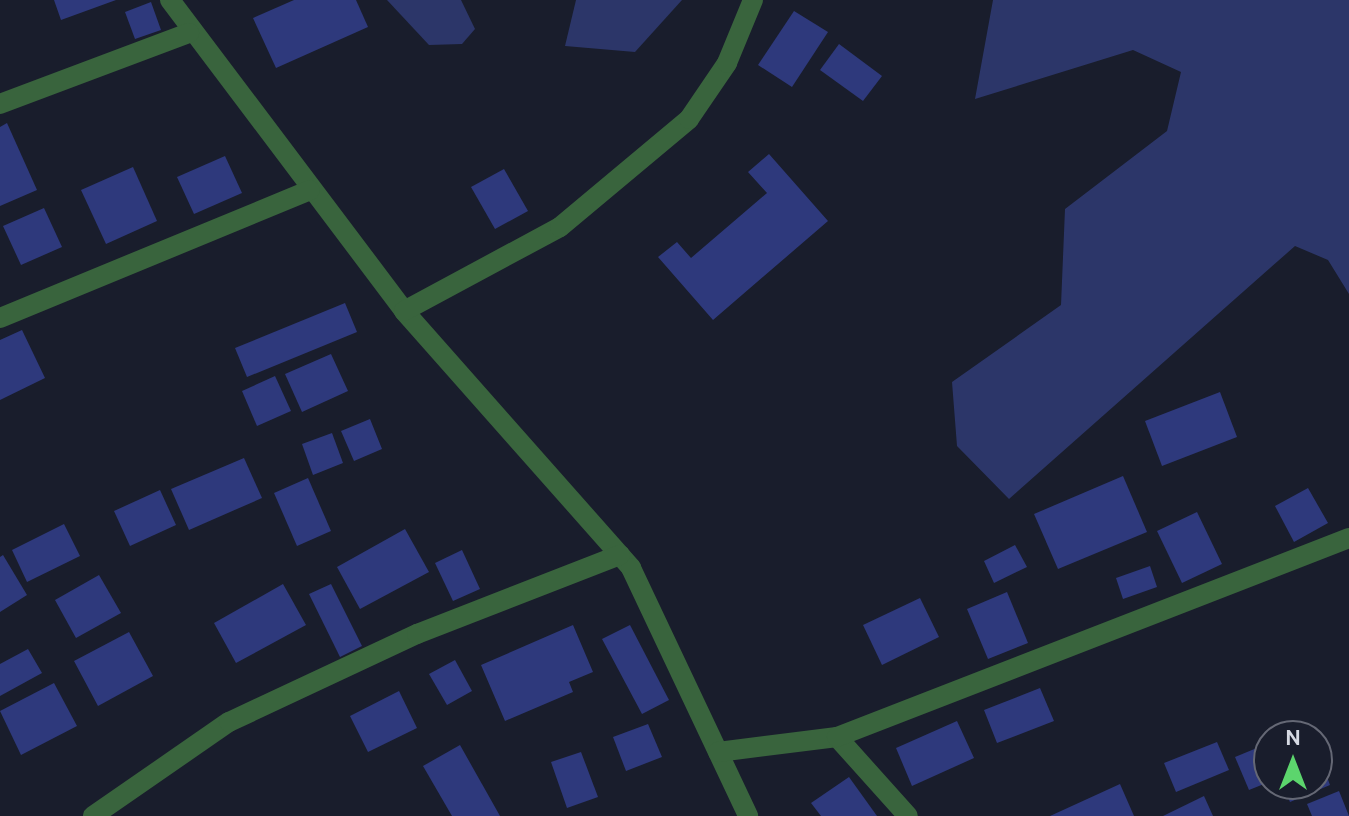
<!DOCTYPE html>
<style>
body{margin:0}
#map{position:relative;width:1349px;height:816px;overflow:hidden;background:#191d2c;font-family:Cabin,sans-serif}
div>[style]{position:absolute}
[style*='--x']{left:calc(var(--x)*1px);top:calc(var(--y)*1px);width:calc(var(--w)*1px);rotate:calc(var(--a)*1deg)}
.green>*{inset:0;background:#2c3669}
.building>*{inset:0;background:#2e397c}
.minor>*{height:20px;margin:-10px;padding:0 10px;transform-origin:10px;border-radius:10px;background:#39643d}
span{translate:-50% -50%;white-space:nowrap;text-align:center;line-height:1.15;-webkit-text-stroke:7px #191d2c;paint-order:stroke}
.north{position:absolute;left:1253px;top:720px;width:80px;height:80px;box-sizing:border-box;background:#191d2c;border:2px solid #656875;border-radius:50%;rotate:0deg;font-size:22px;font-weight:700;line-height:32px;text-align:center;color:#d6d9e3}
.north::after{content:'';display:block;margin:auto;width:28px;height:36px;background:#5cd56d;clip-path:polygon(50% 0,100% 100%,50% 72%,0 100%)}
</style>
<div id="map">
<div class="green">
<div style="clip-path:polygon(387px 0,461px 0,475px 29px,462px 44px,429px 45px)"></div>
<div style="clip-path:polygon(576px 0,682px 0,635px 52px,565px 46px)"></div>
<div style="clip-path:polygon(993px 0,1349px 0,1349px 294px,1328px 260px,1295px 246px,1009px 499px,957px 446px,952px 382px,1061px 305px,1065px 209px,1167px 131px,1181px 72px,1133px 50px,975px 99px)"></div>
</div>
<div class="building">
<div style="clip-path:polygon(54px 0,116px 0,61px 20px)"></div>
<div style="clip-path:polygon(294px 0,356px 0,368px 27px,276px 68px,253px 18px)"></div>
<div style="clip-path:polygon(151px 2px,161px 30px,135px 39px,125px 12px)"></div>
<div style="clip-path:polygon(794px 11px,828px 32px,792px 87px,758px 65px)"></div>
<div style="clip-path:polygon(839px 44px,882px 76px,863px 101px,820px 70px)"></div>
<div style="clip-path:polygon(7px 123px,37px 190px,0 206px,0 127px)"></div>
<div style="clip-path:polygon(769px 154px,828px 221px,713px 320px,658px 257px,677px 242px,691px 258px,767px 193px,748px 172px)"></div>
<div style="clip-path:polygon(225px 156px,242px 193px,194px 214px,177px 177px)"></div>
<div style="clip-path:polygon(133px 167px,157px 221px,106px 244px,81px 190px)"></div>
<div style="clip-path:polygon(504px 169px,528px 211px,495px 229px,471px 187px)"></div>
<div style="clip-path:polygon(44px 208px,62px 247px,21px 265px,3px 226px)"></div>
<div style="clip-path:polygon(345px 303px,357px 332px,247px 377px,235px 348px)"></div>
<div style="clip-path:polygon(22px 330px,45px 378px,0 400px,0 340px)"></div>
<div style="clip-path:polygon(331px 354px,348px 391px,302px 412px,285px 374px)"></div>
<div style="clip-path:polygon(275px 376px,291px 411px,257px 426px,242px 391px)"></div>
<div style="clip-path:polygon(1220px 392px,1237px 437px,1162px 466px,1145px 421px)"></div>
<div style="clip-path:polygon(370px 419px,382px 449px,354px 461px,341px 431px)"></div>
<div style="clip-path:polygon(332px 433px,343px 463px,313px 475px,302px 444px)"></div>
<div style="clip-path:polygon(244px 458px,262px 498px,189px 530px,171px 489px)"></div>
<div style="clip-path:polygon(1123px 476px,1147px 532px,1058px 569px,1034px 514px)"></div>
<div style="clip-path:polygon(308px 478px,331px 531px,297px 546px,274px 493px)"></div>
<div style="clip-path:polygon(1308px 488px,1328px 523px,1294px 542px,1275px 506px)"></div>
<div style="clip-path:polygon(160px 490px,176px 525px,130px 546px,114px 511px)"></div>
<div style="clip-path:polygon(1197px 512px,1222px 564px,1182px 583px,1157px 531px)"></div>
<div style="clip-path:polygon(64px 524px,80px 556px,27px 582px,12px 550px)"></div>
<div style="clip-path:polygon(405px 529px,429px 572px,360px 609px,337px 567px)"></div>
<div style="clip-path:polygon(1015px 545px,1027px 567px,994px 583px,984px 561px)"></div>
<div style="clip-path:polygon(462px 550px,480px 589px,453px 601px,435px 563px)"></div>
<div style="clip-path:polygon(3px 555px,27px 595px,0 612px,0 557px)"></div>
<div style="clip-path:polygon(1150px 566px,1157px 587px,1123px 599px,1116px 578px)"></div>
<div style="clip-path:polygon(99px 575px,121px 613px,76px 638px,55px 600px)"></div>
<div style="clip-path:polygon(283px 584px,306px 625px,236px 663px,214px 623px)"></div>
<div style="clip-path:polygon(331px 584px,362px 646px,340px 657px,309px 594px)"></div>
<div style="clip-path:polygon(1007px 592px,1028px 643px,988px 659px,967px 609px)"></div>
<div style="clip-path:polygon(920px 598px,939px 637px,882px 665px,863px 625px)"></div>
<div style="clip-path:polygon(573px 625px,593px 672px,569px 682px,573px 692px,505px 721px,481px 665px)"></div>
<div style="clip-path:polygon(630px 625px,669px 700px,642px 714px,602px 639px)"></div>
<div style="clip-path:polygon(129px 632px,153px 676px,98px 706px,74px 661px)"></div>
<div style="clip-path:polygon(28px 649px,42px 673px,0 696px,0 664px)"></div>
<div style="clip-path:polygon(455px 660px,472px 691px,447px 705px,429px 674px)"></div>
<div style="clip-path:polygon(54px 683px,77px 726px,21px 755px,0 711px)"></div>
<div style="clip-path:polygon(1040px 688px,1054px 721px,997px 743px,984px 710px)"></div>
<div style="clip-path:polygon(399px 691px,417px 728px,368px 752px,350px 716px)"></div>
<div style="clip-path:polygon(957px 721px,974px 758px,912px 786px,896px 748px)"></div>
<div style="clip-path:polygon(648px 724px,662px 757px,626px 771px,613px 737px)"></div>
<div style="clip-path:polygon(1303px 728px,1307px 736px,1285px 736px)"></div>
<div style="clip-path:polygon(1217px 742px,1229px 770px,1176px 792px,1164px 763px)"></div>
<div style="clip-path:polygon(1269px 743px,1269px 782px,1249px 790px,1235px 757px)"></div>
<div style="clip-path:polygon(460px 745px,500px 816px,452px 816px,423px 766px)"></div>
<div style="clip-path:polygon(581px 752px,598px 797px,567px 808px,551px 762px)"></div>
<div style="clip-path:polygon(1323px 766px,1330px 785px,1290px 802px,1282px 784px,1317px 784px)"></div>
<div style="clip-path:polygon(849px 777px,877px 816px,821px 816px,811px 803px)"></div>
<div style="clip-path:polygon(1120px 784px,1134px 816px,1050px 816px)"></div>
<div style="clip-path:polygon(1339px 791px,1349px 816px,1312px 816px,1307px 804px)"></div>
<div style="clip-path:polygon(1204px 796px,1213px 816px,1163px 816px)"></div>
</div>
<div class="minor">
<div style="--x:170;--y:0;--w:389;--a:53"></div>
<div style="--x:404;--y:311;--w:343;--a:48.5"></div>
<div style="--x:631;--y:568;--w:274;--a:64.7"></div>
<div style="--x:0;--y:104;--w:202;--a:-20.6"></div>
<div style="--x:404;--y:311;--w:177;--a:-28.3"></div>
<div style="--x:560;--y:227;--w:168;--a:-39.9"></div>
<div style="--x:689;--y:119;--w:68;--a:-55.8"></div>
<div style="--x:727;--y:63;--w:68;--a:-67.6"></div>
<div style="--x:0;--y:318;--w:335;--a:-22.4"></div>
<div style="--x:837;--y:737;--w:106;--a:48.1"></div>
<div style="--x:718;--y:752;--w:120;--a:-7.2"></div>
<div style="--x:837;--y:737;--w:549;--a:-21.24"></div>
<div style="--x:93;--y:816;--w:165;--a:-34.7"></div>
<div style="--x:229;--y:722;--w:208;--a:-25.1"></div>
<div style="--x:417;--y:634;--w:218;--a:-21.3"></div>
</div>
<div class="north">N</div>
</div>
